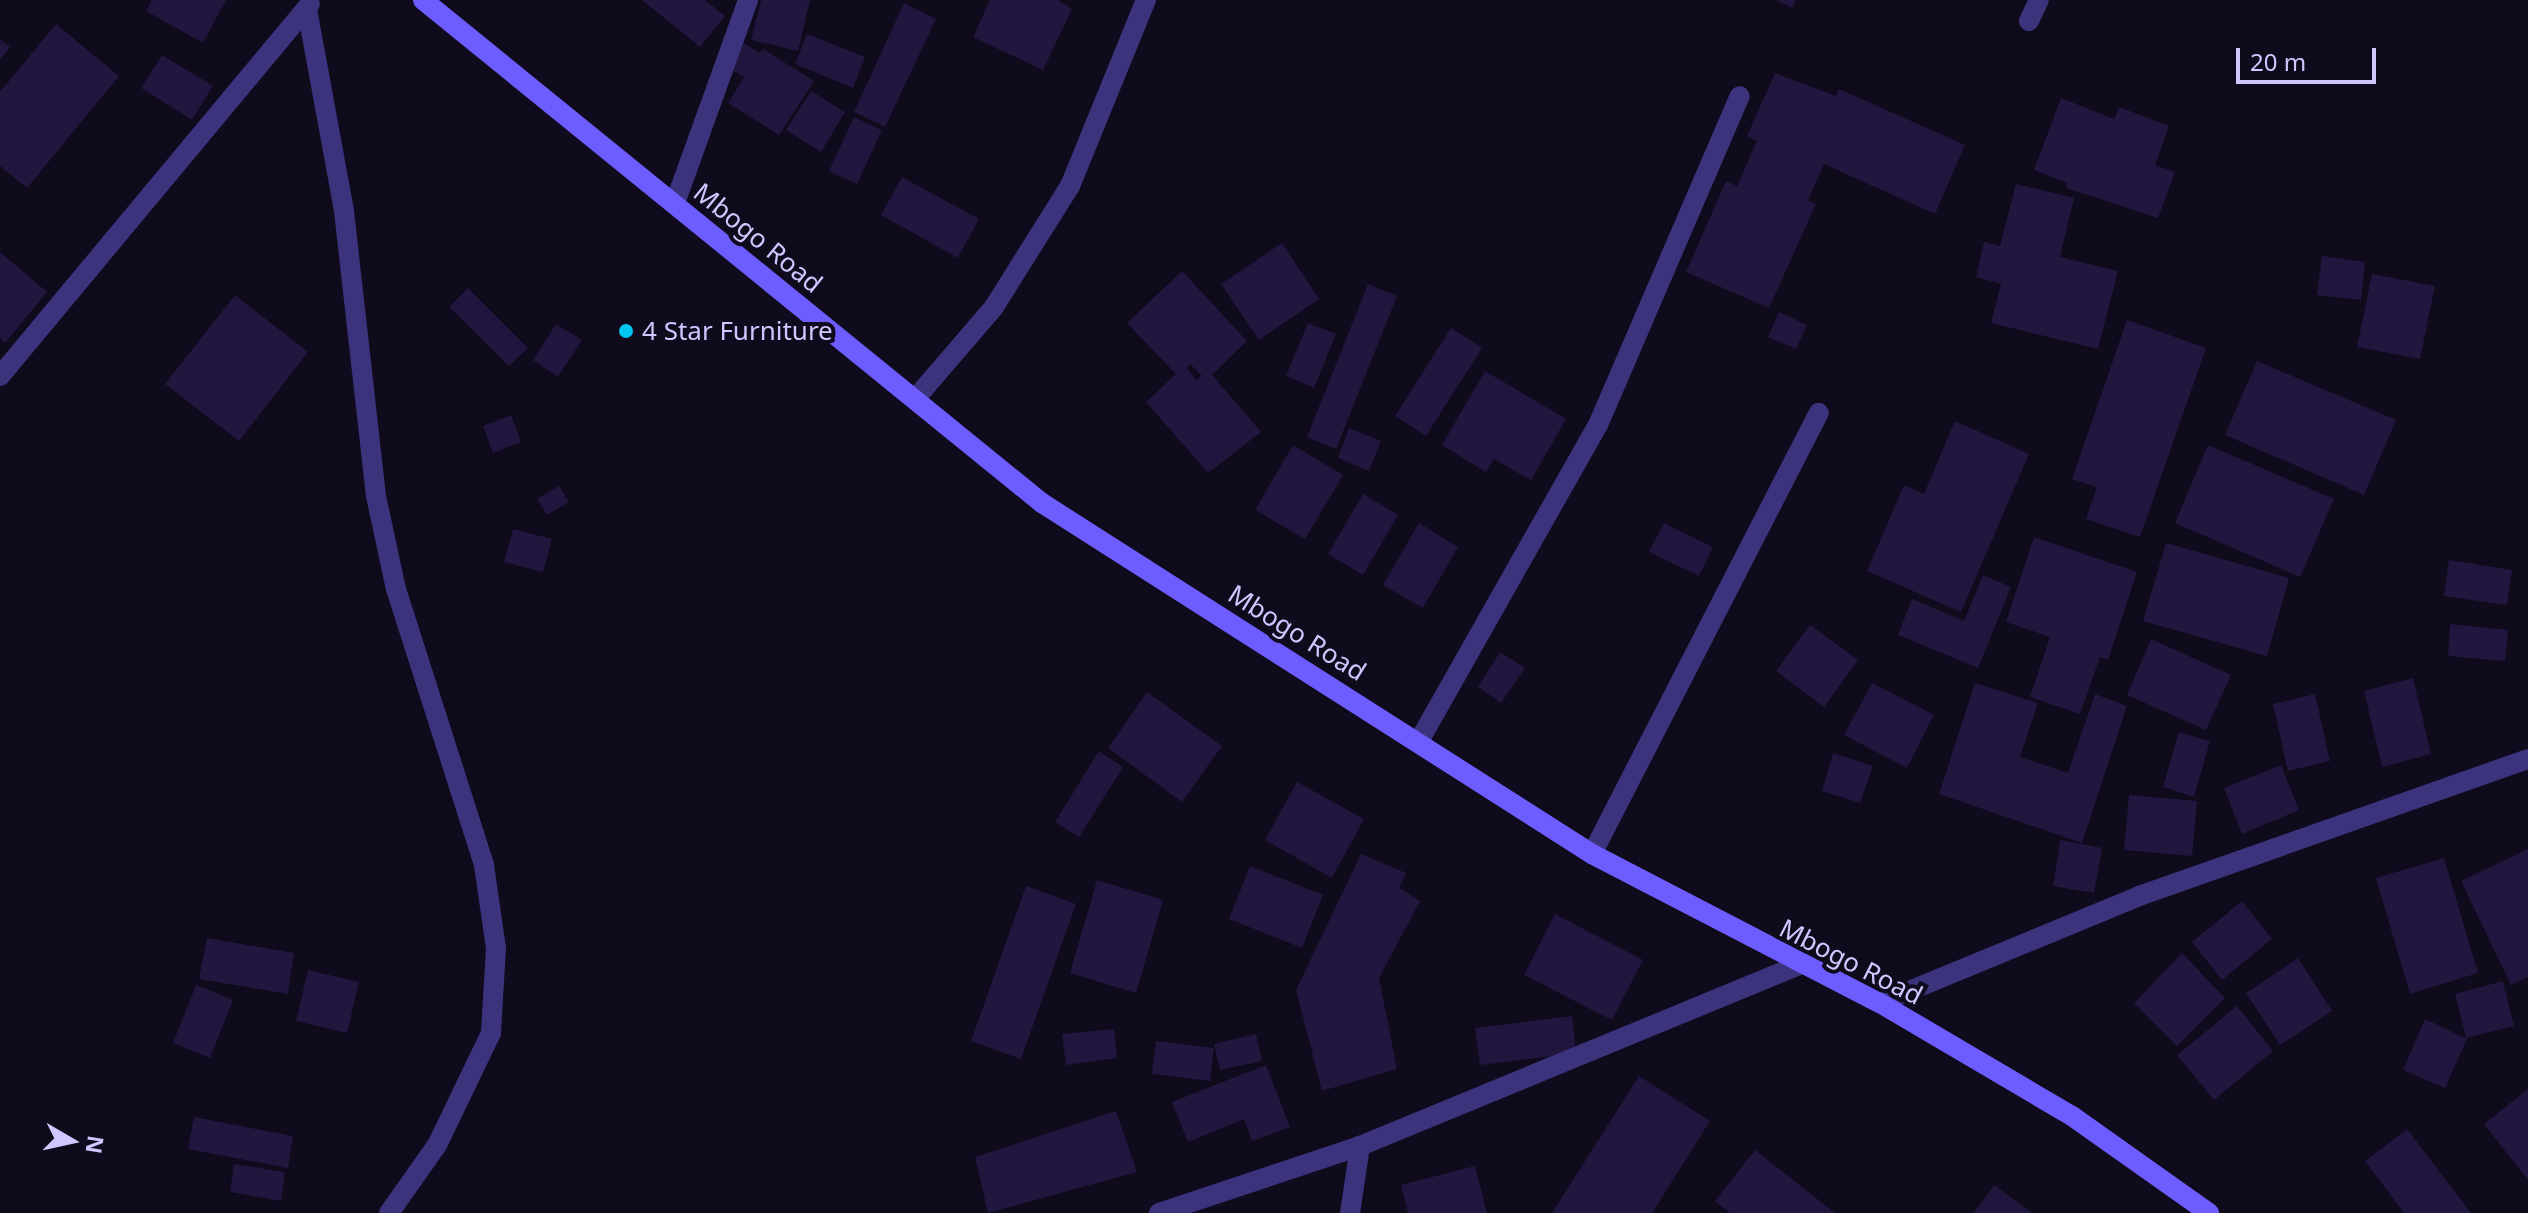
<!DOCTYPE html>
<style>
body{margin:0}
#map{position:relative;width:2528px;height:1213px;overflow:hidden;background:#0f0a1c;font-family:"Noto Sans",sans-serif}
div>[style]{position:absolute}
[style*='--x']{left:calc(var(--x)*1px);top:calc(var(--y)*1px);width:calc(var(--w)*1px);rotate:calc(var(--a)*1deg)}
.building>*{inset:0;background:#21163e}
.minor>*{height:20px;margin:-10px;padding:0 10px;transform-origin:10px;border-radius:10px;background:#3c337d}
.secondary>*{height:20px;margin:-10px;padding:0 10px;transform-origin:10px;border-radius:10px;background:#6d5dff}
.dots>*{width:22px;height:22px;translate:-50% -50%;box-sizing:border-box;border:4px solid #0f0a1c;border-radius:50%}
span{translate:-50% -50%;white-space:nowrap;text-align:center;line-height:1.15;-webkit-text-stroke:8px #0f0a1c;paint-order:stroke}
.street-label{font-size:26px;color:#d1c6ff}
.poi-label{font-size:26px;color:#d1c6ff}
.left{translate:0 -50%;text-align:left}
.north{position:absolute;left:32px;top:1101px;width:80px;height:80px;-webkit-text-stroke:6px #0f0a1c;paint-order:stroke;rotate:99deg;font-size:22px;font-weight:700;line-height:32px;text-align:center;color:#d1c6ff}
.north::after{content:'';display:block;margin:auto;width:28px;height:36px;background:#d1c6ff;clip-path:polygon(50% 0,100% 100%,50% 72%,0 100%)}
.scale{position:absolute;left:2236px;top:48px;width:140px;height:36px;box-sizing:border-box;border:4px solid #d1c6ff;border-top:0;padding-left:10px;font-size:24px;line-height:28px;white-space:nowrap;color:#d1c6ff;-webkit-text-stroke:6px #0f0a1c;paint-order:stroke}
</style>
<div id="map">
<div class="building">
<div style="clip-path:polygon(152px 0,226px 0,203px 43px,146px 11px)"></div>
<div style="clip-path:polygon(642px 0,705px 0,725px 16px,700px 47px)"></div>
<div style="clip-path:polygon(761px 0,810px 0,798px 51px,751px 40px)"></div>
<div style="clip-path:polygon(990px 0,1058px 0,1072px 9px,1043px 70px,973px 37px)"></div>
<div style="clip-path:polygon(1776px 0,1796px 0,1792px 8px)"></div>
<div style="clip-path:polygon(904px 3px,936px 19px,885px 127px,854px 112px)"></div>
<div style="clip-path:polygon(56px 24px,119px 76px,27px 188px,0 166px,0 92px)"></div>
<div style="clip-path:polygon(807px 34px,865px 57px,853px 88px,795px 64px)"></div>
<div style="clip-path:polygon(0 39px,10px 47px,0 60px)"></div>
<div style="clip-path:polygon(744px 43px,759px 53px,763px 49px,814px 81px,779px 135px,728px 103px,744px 77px,729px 68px)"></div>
<div style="clip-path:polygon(162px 55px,213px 86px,192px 120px,141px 88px)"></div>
<div style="clip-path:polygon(1775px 73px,1836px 96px,1839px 89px,1965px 145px,1935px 214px,1824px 164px,1808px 200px,1816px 204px,1769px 308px,1686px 272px,1726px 181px,1737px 186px,1757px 141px,1747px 136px)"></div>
<div style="clip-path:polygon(811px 91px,845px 112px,821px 152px,786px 130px)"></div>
<div style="clip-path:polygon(2061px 98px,2114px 119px,2119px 107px,2169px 126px,2155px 165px,2175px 172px,2158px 218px,2066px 188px,2067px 183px,2034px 170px)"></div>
<div style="clip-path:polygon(854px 117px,882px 130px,857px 184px,829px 171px)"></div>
<div style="clip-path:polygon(902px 177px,979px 219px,958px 258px,881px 215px)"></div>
<div style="clip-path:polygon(2016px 184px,2074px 198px,2060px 257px,2118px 271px,2098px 349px,1991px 323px,2001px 284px,1976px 277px,1984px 242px,2000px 246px)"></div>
<div style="clip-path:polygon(1282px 243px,1319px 299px,1259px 340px,1221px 284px)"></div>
<div style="clip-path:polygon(0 252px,47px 292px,5px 343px,0 338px)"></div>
<div style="clip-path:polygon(2322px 256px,2365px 262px,2361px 300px,2317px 295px)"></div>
<div style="clip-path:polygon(evenodd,1182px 271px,1247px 341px,1212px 375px,1261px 432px,1208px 473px,1146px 402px,1176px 374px,1127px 323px,1182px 271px,1190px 364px,1202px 376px,1196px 380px,1187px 368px,1190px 364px)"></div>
<div style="clip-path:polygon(2372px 274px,2435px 286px,2420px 359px,2357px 347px)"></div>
<div style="clip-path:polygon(1368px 284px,1397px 296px,1336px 449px,1307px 437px)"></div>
<div style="clip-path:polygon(468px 288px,528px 348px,509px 366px,449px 307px)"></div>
<div style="clip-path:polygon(235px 295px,308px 352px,239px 441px,165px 384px)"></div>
<div style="clip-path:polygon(1779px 312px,1807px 325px,1796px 349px,1768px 337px)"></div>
<div style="clip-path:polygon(2127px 320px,2206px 348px,2140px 537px,2086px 519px,2097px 487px,2072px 479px)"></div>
<div style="clip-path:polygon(1308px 323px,1336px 334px,1314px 388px,1286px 376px)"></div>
<div style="clip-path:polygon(556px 324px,582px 340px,558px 377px,533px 360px)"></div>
<div style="clip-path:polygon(1451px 328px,1482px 348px,1426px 436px,1395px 416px)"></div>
<div style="clip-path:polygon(2257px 361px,2396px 420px,2364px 495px,2225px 435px)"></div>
<div style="clip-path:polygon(1485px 371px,1566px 419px,1531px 480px,1494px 459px,1486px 472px,1442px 445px)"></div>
<div style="clip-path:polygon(511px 415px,521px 442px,493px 453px,483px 426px)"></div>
<div style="clip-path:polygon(1955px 421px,2029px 454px,1961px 612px,1867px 571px,1904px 485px,1924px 494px)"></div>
<div style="clip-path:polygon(1349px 428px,1381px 441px,1369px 471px,1338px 458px)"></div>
<div style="clip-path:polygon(1293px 445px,1343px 475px,1305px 539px,1255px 510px)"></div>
<div style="clip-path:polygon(2208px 445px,2334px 499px,2300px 577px,2175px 523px)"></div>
<div style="clip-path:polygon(559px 486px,569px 502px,547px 515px,537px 499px)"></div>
<div style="clip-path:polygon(1363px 494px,1398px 515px,1363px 575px,1328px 554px)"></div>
<div style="clip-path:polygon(1419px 523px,1458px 547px,1423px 608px,1383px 585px)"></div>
<div style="clip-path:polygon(1664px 523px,1713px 547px,1699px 576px,1649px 552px)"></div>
<div style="clip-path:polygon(513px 529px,552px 539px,543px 572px,504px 562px)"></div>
<div style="clip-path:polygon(2034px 537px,2137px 572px,2108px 660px,2100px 657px,2080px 714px,2030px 697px,2050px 637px,2006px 622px)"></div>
<div style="clip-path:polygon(2166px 543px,2289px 578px,2267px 656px,2143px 621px)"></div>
<div style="clip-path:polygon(2449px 560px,2512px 570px,2507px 605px,2444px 596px)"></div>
<div style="clip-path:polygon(1983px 575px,2011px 587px,1978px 668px,1898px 635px,1912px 599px,1964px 621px)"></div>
<div style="clip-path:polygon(2450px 624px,2508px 630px,2505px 661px,2448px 656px)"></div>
<div style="clip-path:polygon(1810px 625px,1858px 660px,1824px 707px,1776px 671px)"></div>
<div style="clip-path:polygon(2151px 639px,2231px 675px,2206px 730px,2127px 695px)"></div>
<div style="clip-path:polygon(1500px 652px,1525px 668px,1501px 703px,1478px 687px)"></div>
<div style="clip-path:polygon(2413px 678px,2431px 754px,2382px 767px,2364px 691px)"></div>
<div style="clip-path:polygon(1872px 683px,1934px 715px,1907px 768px,1844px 735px)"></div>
<div style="clip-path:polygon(1975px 683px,2038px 703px,2020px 757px,2068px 773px,2095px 694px,2127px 706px,2082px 843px,1939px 794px)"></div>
<div style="clip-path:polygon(1147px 692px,1222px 746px,1182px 802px,1108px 748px)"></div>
<div style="clip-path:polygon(2315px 694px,2330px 761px,2288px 771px,2273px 704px)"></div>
<div style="clip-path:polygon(2179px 732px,2210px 741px,2194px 797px,2163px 787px)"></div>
<div style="clip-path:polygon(1099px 751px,1123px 767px,1079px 837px,1055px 822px)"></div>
<div style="clip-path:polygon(1833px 753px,1873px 766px,1860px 803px,1822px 791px)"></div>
<div style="clip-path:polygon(2281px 765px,2299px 810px,2242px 834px,2224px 788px)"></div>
<div style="clip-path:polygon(1297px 782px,1364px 819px,1332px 878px,1265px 840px)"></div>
<div style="clip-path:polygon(2129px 795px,2197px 801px,2192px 856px,2124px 850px)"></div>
<div style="clip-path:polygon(2060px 840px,2102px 848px,2094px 893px,2053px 886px)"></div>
<div style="clip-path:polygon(2528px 849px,2528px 977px,2511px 985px,2461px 881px)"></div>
<div style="clip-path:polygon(1361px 854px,1406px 873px,1399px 888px,1420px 901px,1379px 978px,1397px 1069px,1322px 1091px,1296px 990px)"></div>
<div style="clip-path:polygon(2444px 858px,2478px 973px,2410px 994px,2376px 878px)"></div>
<div style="clip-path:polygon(1250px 866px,1323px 895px,1302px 948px,1229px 919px)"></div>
<div style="clip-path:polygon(1097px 880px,1163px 900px,1136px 993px,1070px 973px)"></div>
<div style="clip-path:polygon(1026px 886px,1076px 904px,1021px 1059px,971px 1041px)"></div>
<div style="clip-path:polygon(2242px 901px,2272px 939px,2222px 980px,2192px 942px)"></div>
<div style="clip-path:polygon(1555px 914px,1643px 960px,1612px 1020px,1524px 975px)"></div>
<div style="clip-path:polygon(207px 938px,294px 953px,288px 994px,199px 979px)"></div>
<div style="clip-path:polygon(2182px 953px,2225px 998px,2177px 1046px,2134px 1003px)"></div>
<div style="clip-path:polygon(2298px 958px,2332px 1011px,2280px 1045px,2246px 993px)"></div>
<div style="clip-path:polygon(308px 970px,359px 982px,347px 1033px,296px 1021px)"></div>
<div style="clip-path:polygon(2503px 981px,2514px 1026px,2466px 1038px,2455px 994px)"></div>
<div style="clip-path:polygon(196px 985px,233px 1000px,210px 1058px,173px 1043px)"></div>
<div style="clip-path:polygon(2237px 1006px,2273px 1051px,2214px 1100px,2177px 1055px)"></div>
<div style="clip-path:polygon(1572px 1016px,1576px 1053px,1480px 1065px,1475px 1028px)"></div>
<div style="clip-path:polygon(2425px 1019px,2467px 1039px,2445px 1088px,2403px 1070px)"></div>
<div style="clip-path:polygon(1114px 1029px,1117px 1058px,1066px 1065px,1062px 1034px)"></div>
<div style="clip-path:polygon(1256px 1034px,1262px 1061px,1220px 1070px,1214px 1044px)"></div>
<div style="clip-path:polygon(1156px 1041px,1214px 1048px,1210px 1081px,1152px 1074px)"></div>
<div style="clip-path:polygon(1266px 1065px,1290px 1127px,1252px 1141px,1244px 1119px,1188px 1142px,1172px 1102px)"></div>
<div style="clip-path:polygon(1639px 1076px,1710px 1121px,1652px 1213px,1552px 1213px)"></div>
<div style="clip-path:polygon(2528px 1089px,2528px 1180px,2484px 1124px)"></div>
<div style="clip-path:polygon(1116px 1111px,1137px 1172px,988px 1213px,975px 1157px)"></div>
<div style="clip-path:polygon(194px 1117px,293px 1136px,288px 1168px,188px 1149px)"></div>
<div style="clip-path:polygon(2407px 1129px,2471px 1213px,2404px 1213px,2365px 1161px)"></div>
<div style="clip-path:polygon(1755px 1150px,1835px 1213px,1730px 1213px,1715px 1201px)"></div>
<div style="clip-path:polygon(234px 1164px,285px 1172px,281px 1201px,230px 1192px)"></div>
<div style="clip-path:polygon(1475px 1166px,1487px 1213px,1408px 1213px,1401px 1185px)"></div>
<div style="clip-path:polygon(1994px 1185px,2032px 1213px,1974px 1213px)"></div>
</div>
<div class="minor">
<div style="--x:307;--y:9;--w:205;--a:79.6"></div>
<div style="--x:344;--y:211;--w:287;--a:83.6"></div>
<div style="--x:376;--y:496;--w:95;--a:77.9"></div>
<div style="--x:396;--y:589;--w:290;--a:72.3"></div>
<div style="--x:484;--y:865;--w:84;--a:81.8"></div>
<div style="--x:496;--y:948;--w:85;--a:93.4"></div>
<div style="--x:491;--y:1033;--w:124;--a:115.7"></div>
<div style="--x:437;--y:1145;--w:83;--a:125.2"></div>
<div style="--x:2029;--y:21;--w:23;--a:-65"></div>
<div style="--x:675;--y:203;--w:216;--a:-70.2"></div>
<div style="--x:0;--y:376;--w:484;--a:-50.2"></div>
<div style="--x:915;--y:399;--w:121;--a:-49.3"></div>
<div style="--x:994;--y:307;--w:143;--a:-57.9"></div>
<div style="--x:1070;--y:186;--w:201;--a:-67.8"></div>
<div style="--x:1419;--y:741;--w:363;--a:-60.5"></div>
<div style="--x:1598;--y:425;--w:358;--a:-66.7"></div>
<div style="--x:1592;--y:854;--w:496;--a:-62.8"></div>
<div style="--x:1880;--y:1003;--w:280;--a:-22.4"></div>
<div style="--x:2139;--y:896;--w:412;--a:-19.4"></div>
<div style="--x:1159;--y:1213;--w:212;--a:-18.4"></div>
<div style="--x:1360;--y:1146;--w:475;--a:-22.4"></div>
<div style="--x:1350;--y:1213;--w:68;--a:-81.5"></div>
</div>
<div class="secondary">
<div style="--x:423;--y:0;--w:798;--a:39.1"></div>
<div style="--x:1042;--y:503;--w:652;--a:32.55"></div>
<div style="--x:1592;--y:854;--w:324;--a:27.4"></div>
<div style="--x:1880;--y:1003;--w:223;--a:30.5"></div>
<div style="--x:2072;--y:1116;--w:168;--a:35.3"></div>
</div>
<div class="dots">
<div style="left:626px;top:331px;background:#00c6f1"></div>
</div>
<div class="street-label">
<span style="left:758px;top:238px;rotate:39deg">Mbogo Road</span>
<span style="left:1297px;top:633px;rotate:32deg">Mbogo Road</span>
<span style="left:1851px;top:962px;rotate:27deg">Mbogo Road</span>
</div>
<div class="poi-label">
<span class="left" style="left:642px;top:331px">4 Star Furniture</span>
</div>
<div class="north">N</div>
<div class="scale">20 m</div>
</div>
